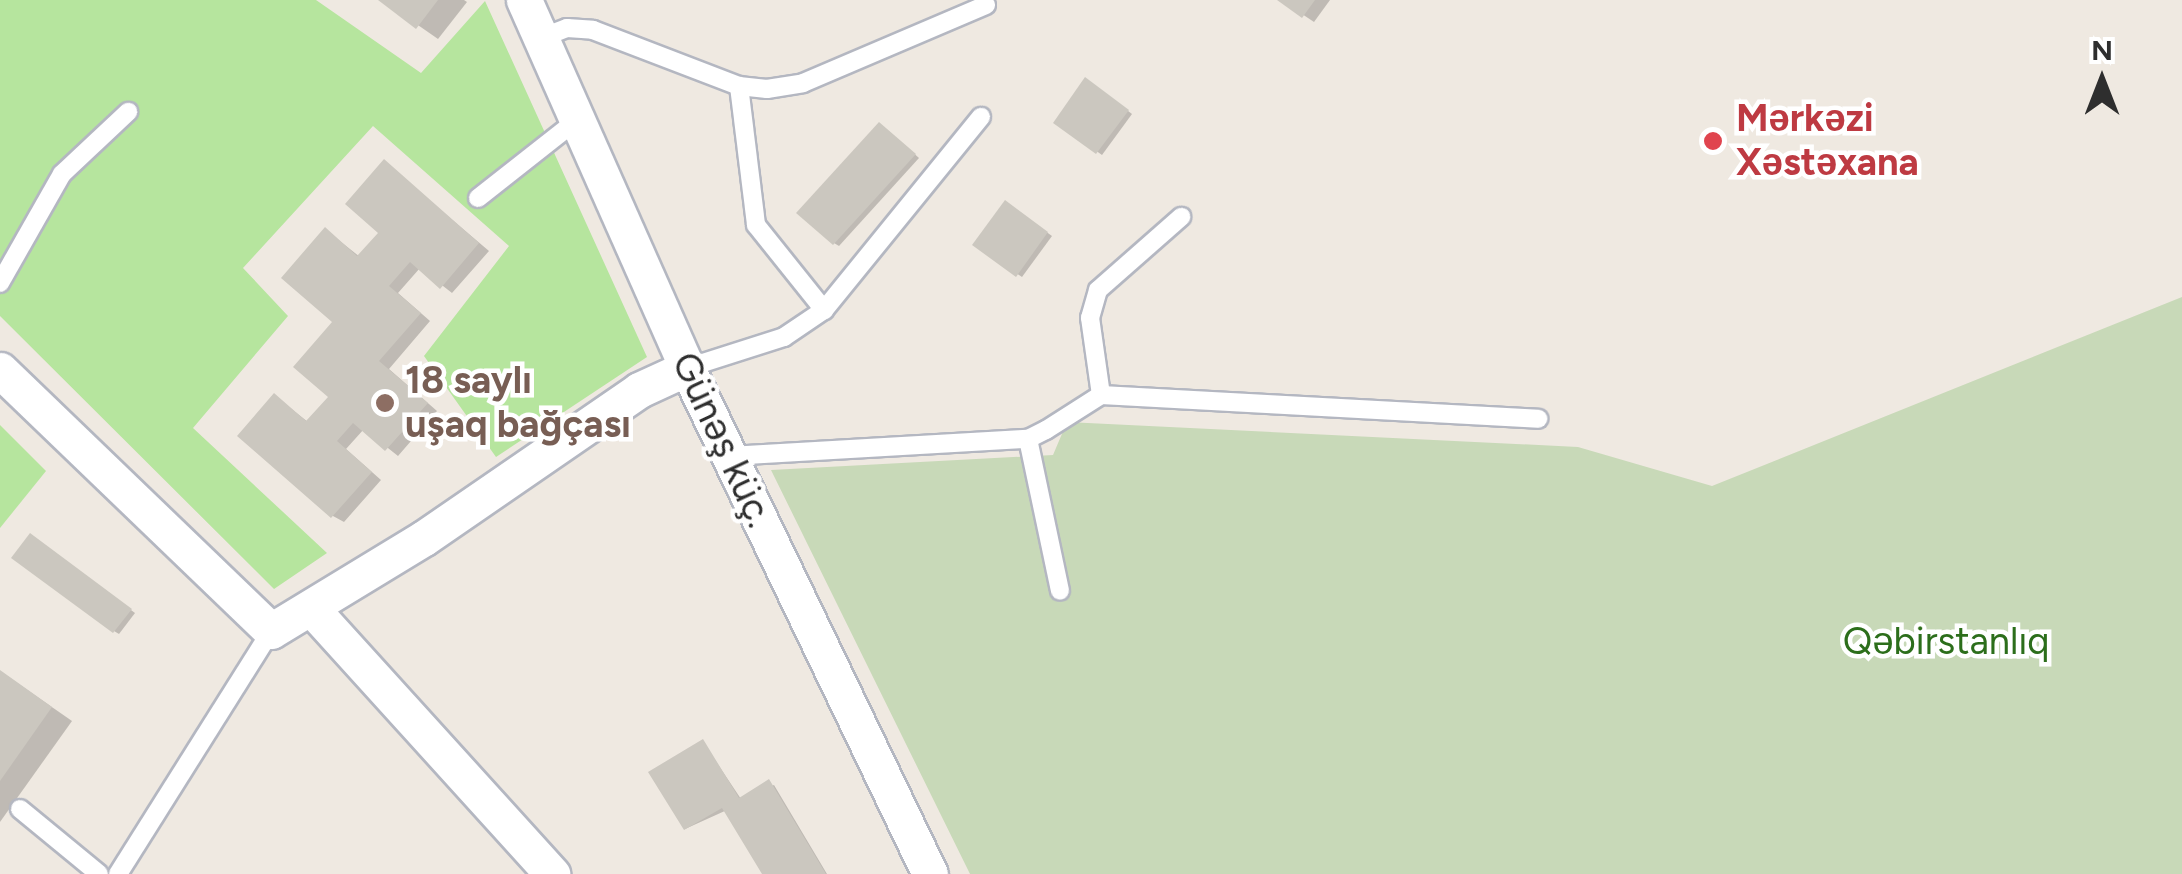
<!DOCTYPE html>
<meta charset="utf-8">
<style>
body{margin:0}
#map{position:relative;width:2182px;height:874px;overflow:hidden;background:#efe9e1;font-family:Figtree,sans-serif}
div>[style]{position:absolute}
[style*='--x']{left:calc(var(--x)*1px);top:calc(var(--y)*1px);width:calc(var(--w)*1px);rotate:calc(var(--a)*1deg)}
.green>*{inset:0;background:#b6e59e}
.cemetery>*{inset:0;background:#c8d9b8}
.shadow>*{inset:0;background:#0003}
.building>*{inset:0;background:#cbc7bf}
.roads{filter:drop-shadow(2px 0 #b4b7c1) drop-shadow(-2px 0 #b4b7c1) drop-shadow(0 2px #b4b7c1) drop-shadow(0 -2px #b4b7c1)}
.service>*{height:18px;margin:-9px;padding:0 9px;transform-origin:9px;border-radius:9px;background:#fff}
.minor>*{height:35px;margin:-17.5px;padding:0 17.5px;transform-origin:17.5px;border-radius:17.5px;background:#fff}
.dots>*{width:28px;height:28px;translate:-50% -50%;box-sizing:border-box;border:5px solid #fff;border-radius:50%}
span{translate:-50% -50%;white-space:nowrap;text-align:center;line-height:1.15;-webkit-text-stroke:9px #fff;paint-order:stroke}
.health-label{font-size:38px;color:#be3a42;font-weight:700}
.left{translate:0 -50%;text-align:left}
.education-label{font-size:38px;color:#785e54;font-weight:700}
.street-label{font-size:38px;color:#2e2e2e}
.park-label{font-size:38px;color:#2c6e1b}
.north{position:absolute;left:2052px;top:30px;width:100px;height:100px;-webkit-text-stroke:8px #fff;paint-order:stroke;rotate:0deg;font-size:28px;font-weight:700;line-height:40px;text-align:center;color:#2e2e2e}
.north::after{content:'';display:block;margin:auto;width:35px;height:45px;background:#2e2e2e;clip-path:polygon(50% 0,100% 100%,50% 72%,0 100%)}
</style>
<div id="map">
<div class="green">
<div style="clip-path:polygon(0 0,316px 0,421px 73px,485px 1px,647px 357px,496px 457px,424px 356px,509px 246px,373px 126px,243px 268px,288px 316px,193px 428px,327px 553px,274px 589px,0 316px)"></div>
<div style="clip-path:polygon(0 425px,46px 471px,0 528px)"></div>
</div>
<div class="cemetery">
<div style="clip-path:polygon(2182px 297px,2182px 874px,970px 874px,771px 470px,1053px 455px,1067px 422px,1578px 447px,1712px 486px)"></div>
</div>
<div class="shadow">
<div style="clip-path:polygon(382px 0,464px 0,467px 2px,438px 39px)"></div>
<div style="clip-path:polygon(1281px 0,1330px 0,1314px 22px)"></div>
<div style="clip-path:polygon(1091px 83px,1132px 114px,1102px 155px,1056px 122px)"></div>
<div style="clip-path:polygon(885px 128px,919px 158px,839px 246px,834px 243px)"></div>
<div style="clip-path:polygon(385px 163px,489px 251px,452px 293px,420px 268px,398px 293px,430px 321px,389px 369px,437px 411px,398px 456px,364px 429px,346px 449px,381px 480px,344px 522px,333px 516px,275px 396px,308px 422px,331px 397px,335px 322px,326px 230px,360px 257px,381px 232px)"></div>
<div style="clip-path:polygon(1010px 206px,1052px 236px,1022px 277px,975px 245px)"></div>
<div style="clip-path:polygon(35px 539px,135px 613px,119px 634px,114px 631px)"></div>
<div style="clip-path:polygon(0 671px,72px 721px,0 822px)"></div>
<div style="clip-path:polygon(703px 742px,741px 799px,774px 785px,827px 874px,765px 874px,727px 810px,685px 829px)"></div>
</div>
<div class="building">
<div style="clip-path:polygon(378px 0,438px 0,416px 29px)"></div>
<div style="clip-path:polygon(1277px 0,1315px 0,1302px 18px)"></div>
<div style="clip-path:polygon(1085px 77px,1129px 110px,1096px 154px,1053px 123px)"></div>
<div style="clip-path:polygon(879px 122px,916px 154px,833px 245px,796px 213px)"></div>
<div style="clip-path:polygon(384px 159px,479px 243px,440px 289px,410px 262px,389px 286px,421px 313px,379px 361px,428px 403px,385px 451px,353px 423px,337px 441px,372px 472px,331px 518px,237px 436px,274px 393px,306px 421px,328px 397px,293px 367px,332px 322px,281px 278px,325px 227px,357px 256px,378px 233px,345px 204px)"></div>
<div style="clip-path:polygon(1005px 200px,1048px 232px,1016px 277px,972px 245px)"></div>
<div style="clip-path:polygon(30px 533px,132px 609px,113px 633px,11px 558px)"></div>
<div style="clip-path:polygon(0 670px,52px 707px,0 781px)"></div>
<div style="clip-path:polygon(703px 739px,739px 798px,769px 779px,826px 874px,762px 874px,722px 808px,684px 830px,648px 772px)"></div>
</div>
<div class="roads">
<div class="service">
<div style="--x:541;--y:38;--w:28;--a:-21"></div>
<div style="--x:567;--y:28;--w:26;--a:4"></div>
<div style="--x:593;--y:30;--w:156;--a:21"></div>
<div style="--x:739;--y:86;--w:28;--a:6"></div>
<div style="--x:767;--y:89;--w:36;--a:-9"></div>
<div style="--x:803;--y:83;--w:199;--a:-23.1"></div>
<div style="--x:739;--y:86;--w:140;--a:83"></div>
<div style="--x:756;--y:225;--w:109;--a:51.3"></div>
<div style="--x:478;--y:198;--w:126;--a:-38.2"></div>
<div style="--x:0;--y:283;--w:125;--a:-60.4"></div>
<div style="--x:62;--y:174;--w:91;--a:-43.2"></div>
<div style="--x:687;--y:368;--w:102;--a:-17.7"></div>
<div style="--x:784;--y:337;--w:48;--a:-34"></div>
<div style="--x:824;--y:310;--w:249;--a:-50.9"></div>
<div style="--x:1101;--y:395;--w:438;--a:3.1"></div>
<div style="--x:1028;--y:439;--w:155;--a:78.1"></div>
<div style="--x:729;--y:456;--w:299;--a:-3.3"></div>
<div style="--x:1028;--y:439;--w:20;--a:-27"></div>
<div style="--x:1046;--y:430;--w:65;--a:-32.5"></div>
<div style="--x:1101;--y:395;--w:78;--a:-98.1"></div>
<div style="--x:1090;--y:318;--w:29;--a:-74"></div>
<div style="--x:1098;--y:290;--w:111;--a:-41.3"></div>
<div style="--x:20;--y:809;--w:102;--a:39.4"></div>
<div style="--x:118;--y:874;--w:287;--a:-57.8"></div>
</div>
<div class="minor">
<div style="--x:524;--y:0;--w:402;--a:66.1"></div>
<div style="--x:687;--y:368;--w:561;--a:64.35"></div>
<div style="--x:0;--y:370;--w:376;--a:43.9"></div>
<div style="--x:271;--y:631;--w:179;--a:-31.3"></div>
<div style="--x:424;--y:538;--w:261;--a:-34.5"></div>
<div style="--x:639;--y:390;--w:53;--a:-24.6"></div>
<div style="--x:312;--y:609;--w:358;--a:47.8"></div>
</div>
</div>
<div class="dots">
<div style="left:1713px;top:141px;background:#e0444e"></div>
<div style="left:385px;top:403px;background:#8d6e63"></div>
</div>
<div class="health-label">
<span class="left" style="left:1736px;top:141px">Mərkəzi<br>Xəstəxana</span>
</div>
<div class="education-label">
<span class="left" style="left:405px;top:403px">18 saylı<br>uşaq bağçası</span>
</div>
<div class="street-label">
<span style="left:722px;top:440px;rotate:65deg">Günəş küç.</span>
</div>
<div class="park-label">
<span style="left:1946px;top:642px">Qəbirstanlıq</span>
</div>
<div class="north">N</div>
</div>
